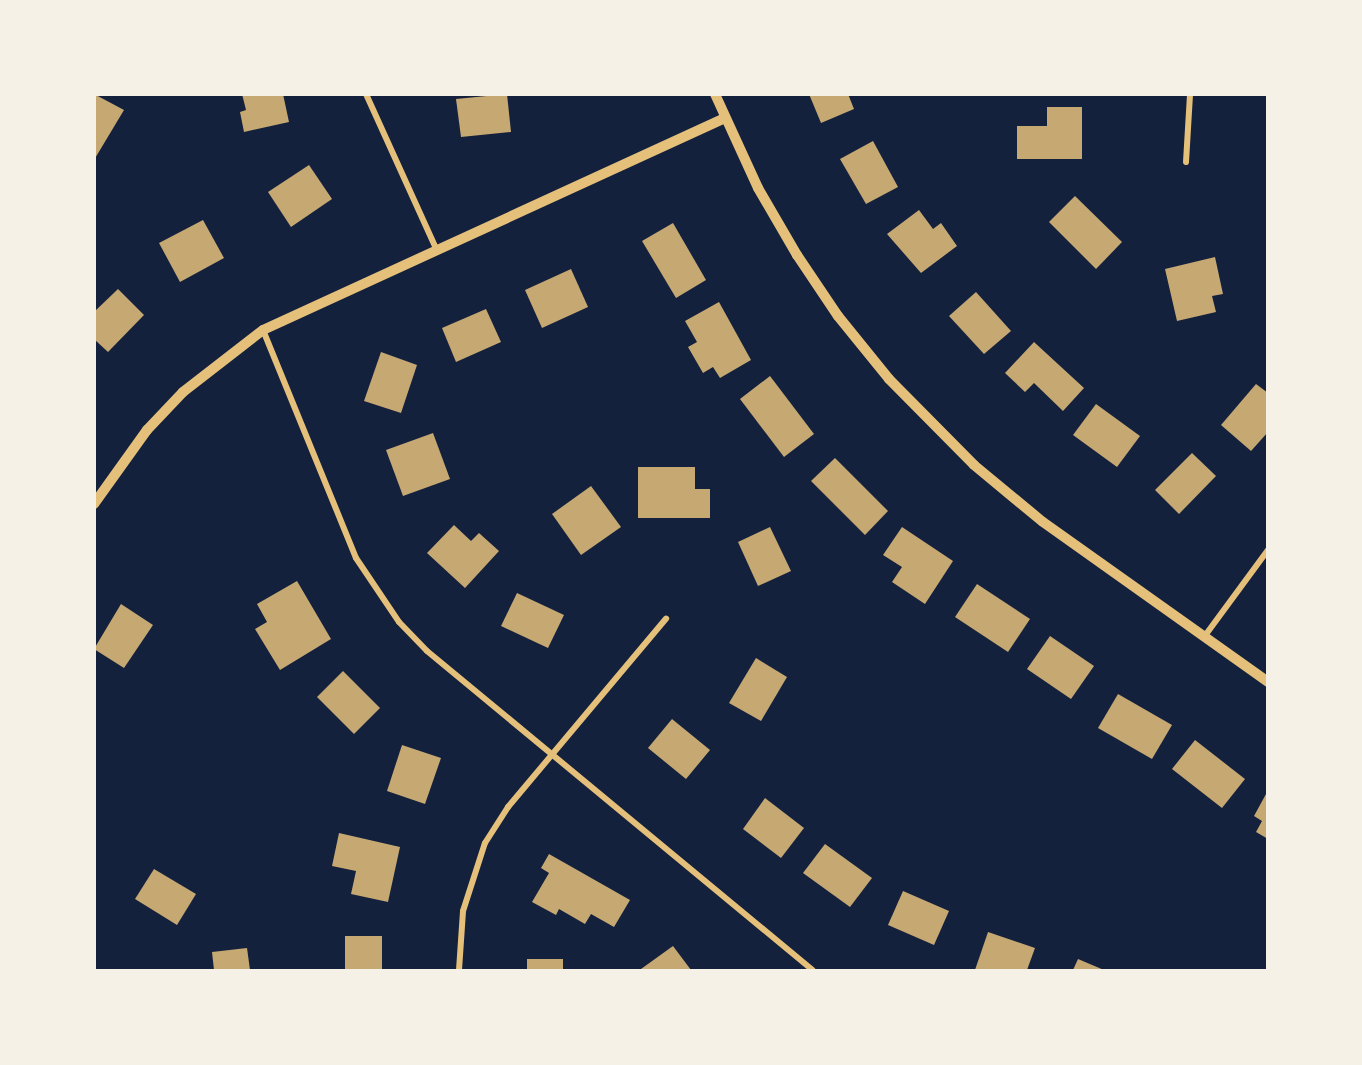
<!DOCTYPE html>
<style>
body{margin:0}
#map{position:relative;width:1362px;height:1065px;overflow:hidden;background:#14213d;font-family:Quicksand,sans-serif}
div>[style]{position:absolute}
[style*='--x']{left:calc(var(--x)*1px);top:calc(var(--y)*1px);width:calc(var(--w)*1px);rotate:calc(var(--a)*1deg)}
.building>*{inset:0;background:#c6a872}
.minor>*{height:6px;margin:-3px;padding:0 3px;transform-origin:3px;border-radius:3px;background:#e5c07b}
.tertiary>*{height:10px;margin:-5px;padding:0 5px;transform-origin:5px;border-radius:5px;background:#e5c07b}
span{translate:-50% -50%;white-space:nowrap;text-align:center;line-height:1.15;-webkit-text-stroke:4.5px #f6f1e7;paint-order:stroke}
.frame{position:absolute;inset:0;border:96px solid #f6f1e7;pointer-events:none}
</style>
<div id="map">
<div class="building">
<div style="clip-path:polygon(94px 94px,124px 110px,94px 160px)"></div>
<div style="clip-path:polygon(242px 94px,283px 94px,289px 122px,244px 132px,240px 112px,246px 110px)"></div>
<div style="clip-path:polygon(507px 94px,511px 132px,461px 137px,456px 99px)"></div>
<div style="clip-path:polygon(809px 94px,848px 94px,854px 109px,821px 123px)"></div>
<div style="clip-path:polygon(1047px 107px,1082px 107px,1082px 159px,1017px 159px,1017px 126px,1047px 126px)"></div>
<div style="clip-path:polygon(873px 141px,898px 187px,866px 204px,840px 159px)"></div>
<div style="clip-path:polygon(309px 165px,332px 199px,291px 227px,268px 192px)"></div>
<div style="clip-path:polygon(1075px 196px,1122px 242px,1096px 269px,1049px 222px)"></div>
<div style="clip-path:polygon(919px 210px,933px 229px,941px 223px,957px 246px,921px 273px,887px 234px)"></div>
<div style="clip-path:polygon(203px 220px,224px 258px,180px 282px,159px 243px)"></div>
<div style="clip-path:polygon(673px 223px,706px 280px,676px 298px,642px 241px)"></div>
<div style="clip-path:polygon(1215px 257px,1223px 294px,1212px 296px,1216px 312px,1177px 321px,1165px 269px)"></div>
<div style="clip-path:polygon(571px 269px,588px 307px,542px 328px,525px 290px)"></div>
<div style="clip-path:polygon(118px 289px,144px 315px,108px 352px,94px 339px,94px 312px)"></div>
<div style="clip-path:polygon(976px 292px,1011px 331px,984px 354px,949px 316px)"></div>
<div style="clip-path:polygon(719px 302px,751px 360px,720px 378px,713px 367px,703px 373px,688px 347px,697px 342px,685px 321px)"></div>
<div style="clip-path:polygon(486px 309px,501px 342px,456px 362px,442px 328px)"></div>
<div style="clip-path:polygon(1034px 342px,1084px 388px,1063px 411px,1034px 383px,1025px 392px,1005px 373px)"></div>
<div style="clip-path:polygon(381px 352px,417px 365px,401px 413px,364px 401px)"></div>
<div style="clip-path:polygon(770px 376px,814px 434px,784px 457px,740px 399px)"></div>
<div style="clip-path:polygon(1256px 384px,1268px 393px,1268px 432px,1251px 451px,1221px 425px)"></div>
<div style="clip-path:polygon(1096px 404px,1140px 436px,1117px 467px,1073px 435px)"></div>
<div style="clip-path:polygon(433px 433px,450px 479px,403px 496px,386px 450px)"></div>
<div style="clip-path:polygon(1192px 453px,1216px 476px,1179px 514px,1155px 490px)"></div>
<div style="clip-path:polygon(835px 458px,888px 511px,865px 535px,811px 481px)"></div>
<div style="clip-path:polygon(638px 467px,695px 467px,695px 489px,710px 489px,710px 518px,638px 518px)"></div>
<div style="clip-path:polygon(591px 486px,621px 527px,581px 555px,552px 514px)"></div>
<div style="clip-path:polygon(454px 525px,471px 541px,479px 533px,499px 551px,465px 588px,427px 553px)"></div>
<div style="clip-path:polygon(770px 527px,791px 571px,758px 586px,738px 542px)"></div>
<div style="clip-path:polygon(902px 527px,953px 561px,925px 604px,892px 582px,902px 567px,883px 555px)"></div>
<div style="clip-path:polygon(297px 581px,331px 639px,280px 670px,255px 629px,267px 622px,257px 604px)"></div>
<div style="clip-path:polygon(977px 584px,1030px 619px,1008px 652px,955px 617px)"></div>
<div style="clip-path:polygon(517px 593px,564px 615px,548px 648px,501px 626px)"></div>
<div style="clip-path:polygon(121px 604px,153px 625px,124px 668px,94px 649px)"></div>
<div style="clip-path:polygon(1050px 636px,1094px 666px,1071px 699px,1027px 669px)"></div>
<div style="clip-path:polygon(756px 658px,787px 677px,761px 721px,729px 703px)"></div>
<div style="clip-path:polygon(343px 671px,380px 708px,354px 734px,317px 697px)"></div>
<div style="clip-path:polygon(1118px 694px,1172px 725px,1152px 759px,1098px 728px)"></div>
<div style="clip-path:polygon(672px 719px,710px 750px,686px 779px,648px 748px)"></div>
<div style="clip-path:polygon(1195px 740px,1245px 779px,1222px 808px,1172px 769px)"></div>
<div style="clip-path:polygon(402px 745px,441px 758px,425px 804px,387px 791px)"></div>
<div style="clip-path:polygon(1266px 794px,1268px 795px,1268px 839px,1256px 832px,1262px 821px,1254px 816px)"></div>
<div style="clip-path:polygon(765px 798px,804px 828px,781px 858px,743px 829px)"></div>
<div style="clip-path:polygon(339px 833px,400px 847px,388px 902px,351px 894px,356px 871px,332px 866px)"></div>
<div style="clip-path:polygon(825px 844px,872px 878px,850px 907px,803px 873px)"></div>
<div style="clip-path:polygon(549px 854px,630px 900px,614px 927px,591px 914px,585px 924px,559px 909px,556px 915px,532px 902px,549px 873px,541px 868px)"></div>
<div style="clip-path:polygon(154px 869px,196px 894px,177px 925px,135px 899px)"></div>
<div style="clip-path:polygon(903px 891px,949px 911px,934px 945px,888px 925px)"></div>
<div style="clip-path:polygon(988px 932px,1035px 948px,1027px 970px,975px 970px)"></div>
<div style="clip-path:polygon(345px 936px,382px 936px,382px 970px,345px 970px)"></div>
<div style="clip-path:polygon(673px 946px,691px 970px,642px 970px,641px 969px)"></div>
<div style="clip-path:polygon(247px 948px,250px 970px,214px 970px,212px 952px)"></div>
<div style="clip-path:polygon(527px 959px,563px 959px,563px 970px,527px 970px)"></div>
<div style="clip-path:polygon(1078px 959px,1104px 970px,1073px 970px)"></div>
</div>
<div class="minor">
<div style="--x:366;--y:94;--w:169;--a:65.6"></div>
<div style="--x:1186;--y:162;--w:68;--a:-86.6"></div>
<div style="--x:263;--y:330;--w:246;--a:67.8"></div>
<div style="--x:356;--y:558;--w:77;--a:56.1"></div>
<div style="--x:399;--y:622;--w:40;--a:46"></div>
<div style="--x:427;--y:651;--w:500;--a:39.6"></div>
<div style="--x:1204;--y:637;--w:108;--a:-53.7"></div>
<div style="--x:459;--y:970;--w:59;--a:-86.1"></div>
<div style="--x:463;--y:911;--w:71;--a:-72.1"></div>
<div style="--x:485;--y:843;--w:43;--a:-57.4"></div>
<div style="--x:508;--y:807;--w:246;--a:-50"></div>
</div>
<div class="tertiary">
<div style="--x:715;--y:94;--w:103;--a:65.4"></div>
<div style="--x:758;--y:188;--w:78;--a:59.8"></div>
<div style="--x:797;--y:255;--w:73;--a:56.1"></div>
<div style="--x:838;--y:316;--w:81;--a:51"></div>
<div style="--x:889;--y:379;--w:121;--a:45.3"></div>
<div style="--x:974;--y:465;--w:89;--a:39.6"></div>
<div style="--x:1043;--y:522;--w:276;--a:35.4"></div>
<div style="--x:94;--y:504;--w:91;--a:-54.4"></div>
<div style="--x:147;--y:430;--w:52;--a:-46.5"></div>
<div style="--x:183;--y:392;--w:101;--a:-37.8"></div>
<div style="--x:263;--y:330;--w:508;--a:-24.65"></div>
</div>
<div class="frame"></div>
</div>
